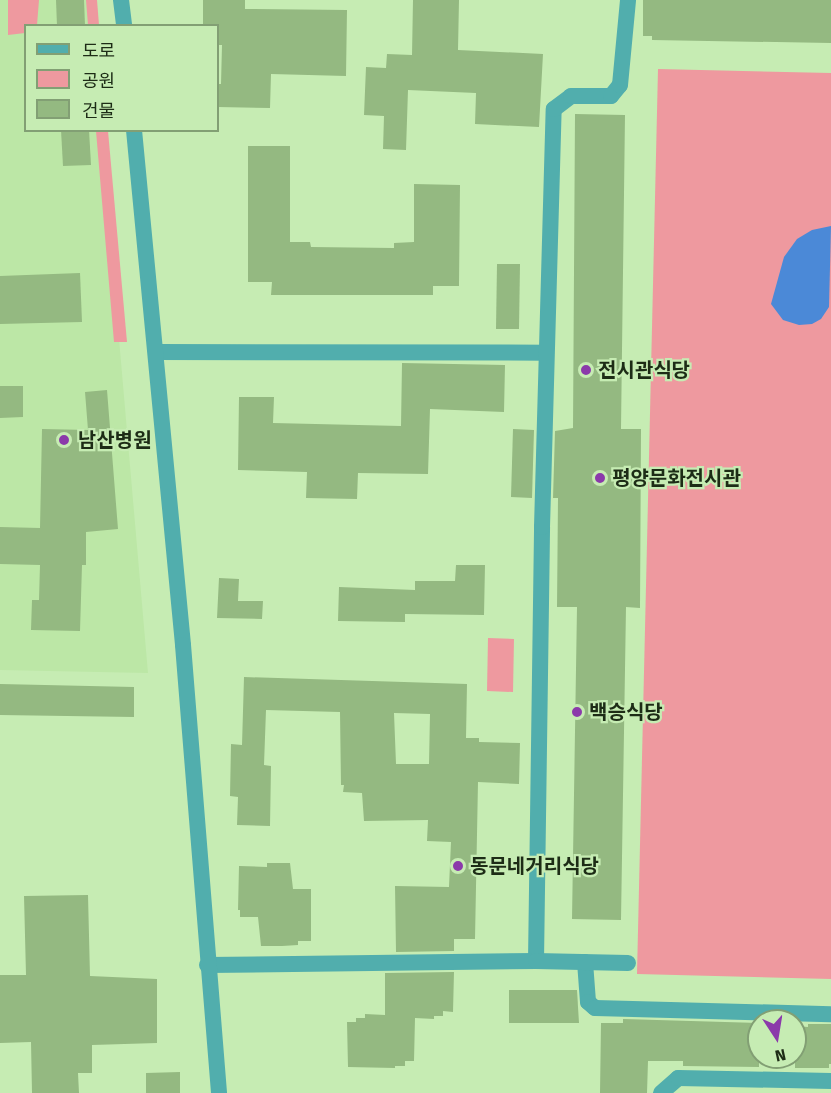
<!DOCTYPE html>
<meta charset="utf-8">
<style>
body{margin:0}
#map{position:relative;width:831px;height:1093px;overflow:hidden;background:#c6ecb3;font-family:"Fira Sans","Noto Sans KR",sans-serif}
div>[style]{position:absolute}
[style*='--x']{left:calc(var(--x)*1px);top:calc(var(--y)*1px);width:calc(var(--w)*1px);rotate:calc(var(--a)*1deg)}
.built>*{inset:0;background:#bce7a6}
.green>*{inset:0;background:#ee999f}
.water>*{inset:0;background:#4b89d7}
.building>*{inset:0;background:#94b981}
.minor>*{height:16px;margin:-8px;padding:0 8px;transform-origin:8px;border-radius:8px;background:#51aead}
.tertiary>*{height:16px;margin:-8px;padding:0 8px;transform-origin:8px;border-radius:8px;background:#51aead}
.dots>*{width:16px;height:16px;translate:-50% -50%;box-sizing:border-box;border:3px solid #c6ecb3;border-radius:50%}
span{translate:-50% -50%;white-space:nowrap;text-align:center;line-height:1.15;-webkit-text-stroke:4.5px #c6ecb3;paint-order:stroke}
.poi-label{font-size:20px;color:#1d2c16;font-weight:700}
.left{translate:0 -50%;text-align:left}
.legend{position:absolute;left:24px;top:24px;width:195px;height:108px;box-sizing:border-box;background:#c6ecb3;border:2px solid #829f74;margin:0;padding:8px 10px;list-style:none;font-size:18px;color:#1d2c16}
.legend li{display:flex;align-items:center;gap:12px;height:30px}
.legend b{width:30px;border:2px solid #829f74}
.north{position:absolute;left:747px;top:1009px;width:60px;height:60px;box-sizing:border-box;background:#c6ecb3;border:2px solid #829f74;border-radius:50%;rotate:168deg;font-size:16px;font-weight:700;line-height:24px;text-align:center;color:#1d2c16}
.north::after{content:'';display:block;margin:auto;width:21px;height:27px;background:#8b3aaa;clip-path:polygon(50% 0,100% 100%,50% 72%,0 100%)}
</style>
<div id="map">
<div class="built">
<div style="clip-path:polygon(0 0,89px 0,91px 25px,26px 26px,26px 130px,101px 131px,148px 673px,0 670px)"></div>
</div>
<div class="green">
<div style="clip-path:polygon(8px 0,39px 0,37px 25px,26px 26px,25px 33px,8px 35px)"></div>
<div style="clip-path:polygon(86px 0,97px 0,99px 25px,88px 25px)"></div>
<div style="clip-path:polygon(658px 69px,831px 73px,831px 979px,637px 974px)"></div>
<div style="clip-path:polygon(96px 131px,108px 131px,127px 342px,114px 342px)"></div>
<div style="clip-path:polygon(488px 638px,514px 639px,513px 692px,487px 691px)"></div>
</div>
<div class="water">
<div style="clip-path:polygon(831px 226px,829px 307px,821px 319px,812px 324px,799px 325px,783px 320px,771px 304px,784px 257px,797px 239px,812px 230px)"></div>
</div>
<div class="building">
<div style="clip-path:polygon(56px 0,84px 0,85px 26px,57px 26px)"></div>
<div style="clip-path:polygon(203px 0,245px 0,245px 9px,347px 10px,346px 76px,271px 74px,270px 108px,218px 107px,218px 84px,221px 84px,222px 45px,218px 45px,218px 26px,203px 26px)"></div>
<div style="clip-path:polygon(413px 0,459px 0,458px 50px,543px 54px,539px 127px,475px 124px,476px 93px,408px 90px,406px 150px,383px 149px,384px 116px,364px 115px,366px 67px,386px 68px,387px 54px,412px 55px)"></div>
<div style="clip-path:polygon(643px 0,831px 0,831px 43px,652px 40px,652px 36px,643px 36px)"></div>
<div style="clip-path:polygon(575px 114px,625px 115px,621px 429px,641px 429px,640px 608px,626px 607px,621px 920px,572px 919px,577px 607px,557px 607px,558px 498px,553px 498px,555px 431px,573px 428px)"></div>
<div style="clip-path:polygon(61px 130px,89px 130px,91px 165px,63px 166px)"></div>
<div style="clip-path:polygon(248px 146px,290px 146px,290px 242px,310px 242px,311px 247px,394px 248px,394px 243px,414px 242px,414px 184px,460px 185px,459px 286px,433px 286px,433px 295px,271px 295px,272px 282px,248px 282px)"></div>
<div style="clip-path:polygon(497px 264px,520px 264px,519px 329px,496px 329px)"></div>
<div style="clip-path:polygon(80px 273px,82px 322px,0 324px,0 276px)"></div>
<div style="clip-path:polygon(402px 363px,505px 365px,504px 412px,430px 409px,428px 474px,358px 473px,357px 499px,306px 498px,307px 472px,238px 470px,239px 397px,274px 397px,273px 423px,401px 426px)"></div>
<div style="clip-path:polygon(0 386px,23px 386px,23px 417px,0 418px)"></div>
<div style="clip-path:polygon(107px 390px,118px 529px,86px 532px,86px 565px,82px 565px,80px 631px,31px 630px,32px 600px,39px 600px,40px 565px,0 564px,0 527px,40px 528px,42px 429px,88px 430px,85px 392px)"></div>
<div style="clip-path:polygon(513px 429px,534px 430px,532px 498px,511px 497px)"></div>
<div style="clip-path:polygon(456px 565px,485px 565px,484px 615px,405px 614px,405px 622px,338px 621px,339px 587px,415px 590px,415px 581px,455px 581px)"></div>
<div style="clip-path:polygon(219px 578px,239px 579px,238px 601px,263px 601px,262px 619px,217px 618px)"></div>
<div style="clip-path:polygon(evenodd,244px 677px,467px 684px,466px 738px,479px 738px,479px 742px,520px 743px,519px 784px,478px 782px,475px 939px,454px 939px,454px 951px,396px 952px,395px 886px,449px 887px,451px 842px,427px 841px,428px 820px,364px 821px,362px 793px,343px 792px,344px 785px,341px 785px,340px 712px,266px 710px,264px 765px,271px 766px,270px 826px,237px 825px,238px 797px,230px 796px,231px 744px,242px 745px,244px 677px,394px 713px,430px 714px,429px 764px,396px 764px,394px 713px)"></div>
<div style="clip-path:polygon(0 684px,134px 687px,134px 717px,0 715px)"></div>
<div style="clip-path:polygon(267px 863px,290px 863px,293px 889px,311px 889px,311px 941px,298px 941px,298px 945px,282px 946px,261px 946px,258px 917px,240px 917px,240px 910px,238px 910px,239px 866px,267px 867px)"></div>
<div style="clip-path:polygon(88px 895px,90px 976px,157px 979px,157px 1043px,92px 1045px,92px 1073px,78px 1073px,79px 1093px,32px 1093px,31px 1042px,0 1043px,0 975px,26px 975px,24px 896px)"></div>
<div style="clip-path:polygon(454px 972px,453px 1012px,443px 1011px,443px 1016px,434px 1016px,434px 1019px,415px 1018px,414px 1061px,405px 1061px,405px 1066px,395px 1066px,395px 1068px,348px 1067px,347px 1022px,356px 1022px,356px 1018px,365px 1018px,365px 1014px,385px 1015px,385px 973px)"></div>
<div style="clip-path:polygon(509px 990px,577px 990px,579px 1023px,509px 1023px)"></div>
<div style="clip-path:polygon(623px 1019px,759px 1023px,759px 1067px,683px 1066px,683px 1061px,648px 1061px,647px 1093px,600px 1093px,601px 1023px,623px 1023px)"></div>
<div style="clip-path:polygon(808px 1024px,831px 1024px,831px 1064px,829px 1064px,829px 1068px,795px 1068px,795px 1026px,808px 1027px)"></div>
<div style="clip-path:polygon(180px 1072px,180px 1093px,146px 1093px,146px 1073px)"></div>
</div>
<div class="minor">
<div style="--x:156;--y:352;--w:390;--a:0.1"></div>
<div style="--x:536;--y:961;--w:434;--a:-89.2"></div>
<div style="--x:542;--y:527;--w:418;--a:-88.4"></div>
<div style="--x:554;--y:109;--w:21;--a:-37"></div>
<div style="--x:571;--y:96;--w:40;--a:0"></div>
<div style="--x:611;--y:96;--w:14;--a:-51"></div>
<div style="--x:620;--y:85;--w:85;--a:-84.6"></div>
<div style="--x:585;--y:962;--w:40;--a:85.7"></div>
<div style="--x:588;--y:1002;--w:9;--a:41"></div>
<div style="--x:595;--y:1008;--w:236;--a:1.5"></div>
<div style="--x:207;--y:965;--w:329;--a:-0.7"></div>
<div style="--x:536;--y:961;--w:92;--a:1.2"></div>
<div style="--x:661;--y:1093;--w:23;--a:-41"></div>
<div style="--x:678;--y:1078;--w:153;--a:1.1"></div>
</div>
<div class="tertiary">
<div style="--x:121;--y:0;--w:26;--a:83"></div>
<div style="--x:134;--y:130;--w:517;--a:84.56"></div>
<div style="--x:183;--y:645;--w:449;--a:85.4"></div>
</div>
<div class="dots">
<div style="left:586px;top:370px;background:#8b3aaa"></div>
<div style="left:64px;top:440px;background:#8b3aaa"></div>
<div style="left:600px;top:478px;background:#8b3aaa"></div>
<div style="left:577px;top:712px;background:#8b3aaa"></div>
<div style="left:458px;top:866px;background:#8b3aaa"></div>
</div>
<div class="poi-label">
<span class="left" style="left:598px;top:370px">전시관식당</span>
<span class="left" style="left:78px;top:440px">남산병원</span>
<span class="left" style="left:612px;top:478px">평양문화전시관</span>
<span class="left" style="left:589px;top:712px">백승식당</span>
<span class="left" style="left:470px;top:866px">동문네거리식당</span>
</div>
<ul class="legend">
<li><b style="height:8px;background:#51aead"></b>도로</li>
<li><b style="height:16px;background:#ee999f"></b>공원</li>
<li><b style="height:16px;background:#94b981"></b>건물</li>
</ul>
<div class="north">N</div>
</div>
